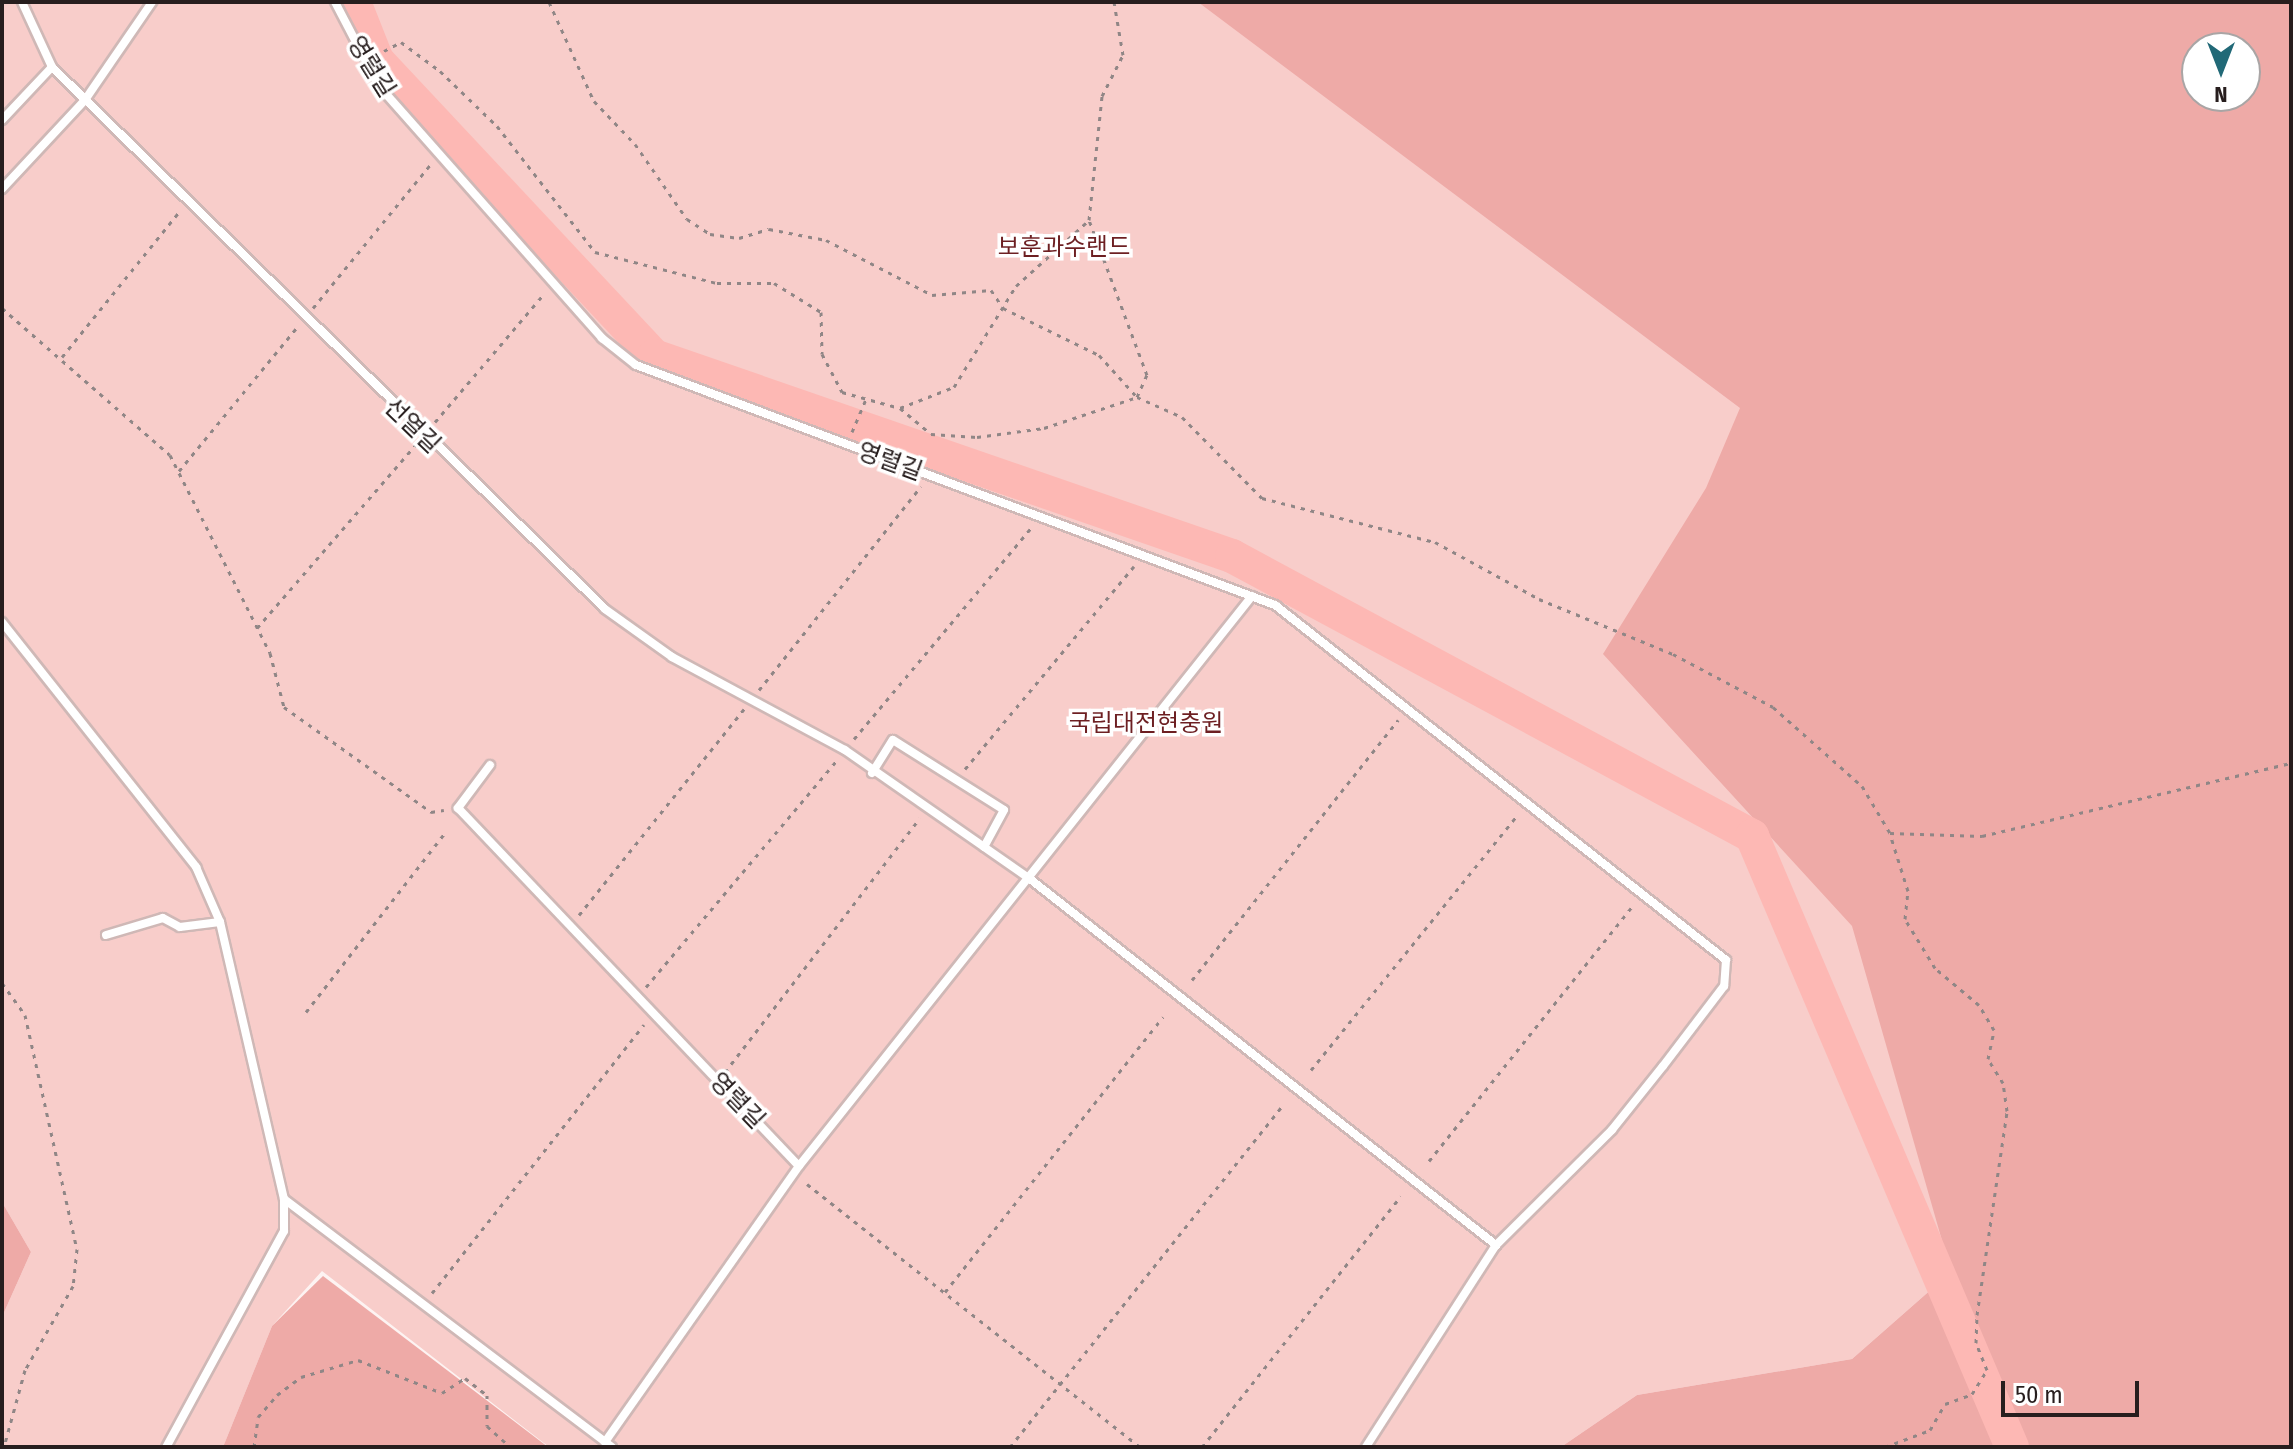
<!DOCTYPE html>
<meta charset="utf-8">
<style>
body{margin:0}
#map{position:relative;width:2293px;height:1449px;overflow:hidden;background:#fdf3f2;font-family:"Fira Sans Condensed","Noto Sans KR",sans-serif}
div>[style]{position:absolute}
[style*='--x']{left:calc(var(--x)*1px);top:calc(var(--y)*1px);width:calc(var(--w)*1px);rotate:calc(var(--a)*1deg)}
.green>*{inset:0;background:#f8cdca}
.forest>*{inset:0;background:#eeaaa7}
.river>*{height:34px;margin:-17px;padding:0 17px;transform-origin:17px;border-radius:17px;background:#fdb8b4}
.path>*{height:3px;margin-top:-1.5px;transform-origin:0;background:repeating-linear-gradient(90deg,#908686 0 4px,transparent 0 10px)}
.roads{filter:drop-shadow(2px 0 #cfb8b6) drop-shadow(-2px 0 #cfb8b6) drop-shadow(0 2px #cfb8b6) drop-shadow(0 -2px #cfb8b6)}
.lane>*{height:8px;margin:-4px;padding:0 4px;transform-origin:4px;border-radius:4px;background:#fff}
span{translate:-50% -50%;white-space:nowrap;text-align:center;line-height:1.15;-webkit-text-stroke:7px #fff;paint-order:stroke}
.street-label{font-size:24px;color:#271e1e}
.park-label{font-size:24px;color:#6d1f22}
.frame{position:absolute;inset:0;border:4px solid #271e1e;pointer-events:none}
.north{position:absolute;left:2181px;top:32px;width:80px;height:80px;box-sizing:border-box;background:#fff;border:2px solid #a9a5a5;border-radius:50%;rotate:180deg;font-size:22px;font-weight:700;line-height:32px;text-align:center;color:#271e1e}
.north::after{content:'';display:block;margin:auto;width:28px;height:36px;background:#216977;clip-path:polygon(50% 0,100% 100%,50% 72%,0 100%)}
.scale{position:absolute;left:2001px;top:1381px;width:138px;height:36px;box-sizing:border-box;border:4px solid #271e1e;border-top:0;padding-left:10px;font-size:24px;line-height:28px;white-space:nowrap;color:#271e1e;-webkit-text-stroke:6px #fff;paint-order:stroke}
</style>
<div id="map">
<div class="green">
<div style="clip-path:polygon(evenodd,2px 2px,2291px 2px,1951px 1272px,1852px 1359px,1637px 1395px,1561px 1447px,549px 1447px,322px 1271px,272px 1326px,223px 1447px,2px 1447px,2px 1317px,31px 1252px,2px 1202px,2px 2px,2197px 48px,2245px 48px,2245px 96px,2197px 96px,2197px 48px)"></div>
</div>
<div class="forest">
<div style="clip-path:polygon(evenodd,1198px 2px,2291px 2px,2291px 1447px,1561px 1447px,1637px 1395px,1852px 1359px,1951px 1272px,1852px 926px,1603px 654px,1706px 488px,1740px 408px,1198px 2px,2197px 48px,2245px 48px,2245px 96px,2197px 96px,2197px 48px)"></div>
<div style="clip-path:polygon(2px 1202px,31px 1252px,2px 1317px)"></div>
<div style="clip-path:polygon(323px 1276px,548px 1447px,223px 1447px,272px 1326px)"></div>
</div>
<div class="river">
<div style="--x:354;--y:2;--w:62;--a:68.4"></div>
<div style="--x:377;--y:60;--w:405;--a:46.9"></div>
<div style="--x:654;--y:356;--w:612;--a:19.09"></div>
<div style="--x:1232;--y:556;--w:591;--a:28.3"></div>
<div style="--x:1752;--y:836;--w:664;--a:66.95"></div>
</div>
<div class="path">
<div style="--x:549;--y:2;--w:109;--a:65.6"></div>
<div style="--x:594;--y:101;--w:59;--a:46.4"></div>
<div style="--x:635;--y:144;--w:91;--a:55.3"></div>
<div style="--x:687;--y:219;--w:27;--a:33"></div>
<div style="--x:710;--y:234;--w:29;--a:8"></div>
<div style="--x:739;--y:238;--w:31;--a:-17"></div>
<div style="--x:769;--y:229;--w:58;--a:10.9"></div>
<div style="--x:826;--y:240;--w:119;--a:27.4"></div>
<div style="--x:932;--y:295;--w:59;--a:-4.8"></div>
<div style="--x:991;--y:290;--w:22;--a:56"></div>
<div style="--x:1003;--y:308;--w:107;--a:26.1"></div>
<div style="--x:1099;--y:355;--w:57;--a:47.9"></div>
<div style="--x:1137;--y:397;--w:49;--a:24"></div>
<div style="--x:1182;--y:417;--w:114;--a:45.4"></div>
<div style="--x:1262;--y:498;--w:179;--a:14.3"></div>
<div style="--x:1435;--y:542;--w:119;--a:28.7"></div>
<div style="--x:1539;--y:599;--w:145;--a:22.3"></div>
<div style="--x:1673;--y:654;--w:113;--a:27.9"></div>
<div style="--x:1773;--y:707;--w:119;--a:41.6"></div>
<div style="--x:1862;--y:786;--w:55;--a:59.2"></div>
<div style="--x:1890;--y:833;--w:92;--a:1.9"></div>
<div style="--x:1982;--y:836;--w:318;--a:-13.3"></div>
<div style="--x:384;--y:51;--w:19;--a:-28"></div>
<div style="--x:401;--y:42;--w:49;--a:36.6"></div>
<div style="--x:440;--y:71;--w:79;--a:44"></div>
<div style="--x:497;--y:126;--w:160;--a:52.1"></div>
<div style="--x:595;--y:252;--w:126;--a:14.3"></div>
<div style="--x:717;--y:283;--w:57;--a:0"></div>
<div style="--x:774;--y:283;--w:55;--a:31.7"></div>
<div style="--x:821;--y:312;--w:42;--a:88.6"></div>
<div style="--x:822;--y:354;--w:43;--a:62.2"></div>
<div style="--x:842;--y:392;--w:60;--a:15.4"></div>
<div style="--x:900;--y:408;--w:40;--a:40"></div>
<div style="--x:931;--y:434;--w:46;--a:3.7"></div>
<div style="--x:977;--y:437;--w:68;--a:-7.7"></div>
<div style="--x:1044;--y:428;--w:98;--a:-18.4"></div>
<div style="--x:1137;--y:397;--w:24;--a:-66"></div>
<div style="--x:1147;--y:375;--w:165;--a:-110.5"></div>
<div style="--x:1089;--y:220;--w:125;--a:-84"></div>
<div style="--x:1102;--y:96;--w:46;--a:-62.9"></div>
<div style="--x:1123;--y:55;--w:54;--a:-99.6"></div>
<div style="--x:2;--y:308;--w:223;--a:41.2"></div>
<div style="--x:170;--y:455;--w:222;--a:63.2"></div>
<div style="--x:270;--y:653;--w:56;--a:75.5"></div>
<div style="--x:284;--y:707;--w:181;--a:35.5"></div>
<div style="--x:431;--y:812;--w:13;--a:-9"></div>
<div style="--x:313;--y:308;--w:185;--a:-50.7"></div>
<div style="--x:62;--y:357;--w:188;--a:-51.1"></div>
<div style="--x:900;--y:408;--w:58;--a:-21.3"></div>
<div style="--x:954;--y:387;--w:119;--a:-58.5"></div>
<div style="--x:1016;--y:286;--w:98;--a:-42.1"></div>
<div style="--x:435;--y:422;--w:168;--a:-49.6"></div>
<div style="--x:852;--y:432;--w:36;--a:-67"></div>
<div style="--x:179;--y:471;--w:188;--a:-50.6"></div>
<div style="--x:257;--y:628;--w:245;--a:-49.1"></div>
<div style="--x:759;--y:690;--w:260;--a:-51.5"></div>
<div style="--x:854;--y:739;--w:277;--a:-50"></div>
<div style="--x:965;--y:769;--w:264;--a:-50.2"></div>
<div style="--x:579;--y:915;--w:264;--a:-51.3"></div>
<div style="--x:1192;--y:980;--w:332;--a:-51.6"></div>
<div style="--x:2;--y:983;--w:39;--a:54"></div>
<div style="--x:25;--y:1015;--w:240;--a:77.5"></div>
<div style="--x:77;--y:1249;--w:37;--a:96"></div>
<div style="--x:73;--y:1286;--w:97;--a:119.7"></div>
<div style="--x:25;--y:1370;--w:80;--a:105.3"></div>
<div style="--x:646;--y:987;--w:297;--a:-49.9"></div>
<div style="--x:306;--y:1012;--w:225;--a:-52.2"></div>
<div style="--x:1311;--y:1070;--w:329;--a:-51"></div>
<div style="--x:725;--y:1072;--w:320;--a:-52.5"></div>
<div style="--x:1429;--y:1161;--w:329;--a:-51.4"></div>
<div style="--x:807;--y:1184;--w:424;--a:38.3"></div>
<div style="--x:945;--y:1292;--w:351;--a:-51.6"></div>
<div style="--x:432;--y:1293;--w:342;--a:-51.7"></div>
<div style="--x:254;--y:1447;--w:30;--a:-82"></div>
<div style="--x:258;--y:1417;--w:29;--a:-49"></div>
<div style="--x:277;--y:1395;--w:30;--a:-37"></div>
<div style="--x:301;--y:1377;--w:59;--a:-16.6"></div>
<div style="--x:358;--y:1360;--w:90;--a:21.4"></div>
<div style="--x:442;--y:1393;--w:27;--a:-33"></div>
<div style="--x:465;--y:1378;--w:28;--a:38"></div>
<div style="--x:487;--y:1395;--w:31;--a:90"></div>
<div style="--x:487;--y:1426;--w:31;--a:42"></div>
<div style="--x:1010;--y:1447;--w:436;--a:-51.4"></div>
<div style="--x:1202;--y:1447;--w:320;--a:-51.6"></div>
<div style="--x:1885;--y:1447;--w:48;--a:-20.7"></div>
<div style="--x:1930;--y:1430;--w:30;--a:-60"></div>
<div style="--x:1945;--y:1404;--w:29;--a:-20"></div>
<div style="--x:1972;--y:1394;--w:28;--a:-58"></div>
<div style="--x:1987;--y:1370;--w:29;--a:-112"></div>
<div style="--x:1976;--y:1343;--w:28;--a:-88"></div>
<div style="--x:1977;--y:1315;--w:206;--a:-81.6"></div>
<div style="--x:2007;--y:1111;--w:28;--a:-98"></div>
<div style="--x:2003;--y:1083;--w:28;--a:-122"></div>
<div style="--x:1988;--y:1059;--w:30;--a:-78"></div>
<div style="--x:1994;--y:1030;--w:29;--a:-121"></div>
<div style="--x:1979;--y:1005;--w:57;--a:-139.9"></div>
<div style="--x:1935;--y:968;--w:57;--a:-121.5"></div>
<div style="--x:1905;--y:919;--w:28;--a:-84"></div>
<div style="--x:1908;--y:891;--w:60;--a:-107.5"></div>
</div>
<div class="roads">
<div class="lane">
<div style="--x:22;--y:2;--w:72;--a:65.2"></div>
<div style="--x:52;--y:67;--w:774;--a:44.42"></div>
<div style="--x:605;--y:609;--w:82;--a:35.6"></div>
<div style="--x:672;--y:657;--w:196;--a:28.3"></div>
<div style="--x:845;--y:750;--w:226;--a:34.9"></div>
<div style="--x:1030;--y:879;--w:593;--a:38.15"></div>
<div style="--x:335;--y:2;--w:95;--a:62.4"></div>
<div style="--x:379;--y:86;--w:337;--a:48.5"></div>
<div style="--x:602;--y:338;--w:43;--a:38.5"></div>
<div style="--x:636;--y:365;--w:683;--a:20.59"></div>
<div style="--x:1275;--y:605;--w:574;--a:38.21"></div>
<div style="--x:1726;--y:960;--w:26;--a:94"></div>
<div style="--x:1724;--y:986;--w:101;--a:127.3"></div>
<div style="--x:1663;--y:1066;--w:82;--a:128.6"></div>
<div style="--x:1612;--y:1130;--w:163;--a:135.2"></div>
<div style="--x:1496;--y:1245;--w:240;--a:122.8"></div>
<div style="--x:2;--y:120;--w:73;--a:-46.7"></div>
<div style="--x:2;--y:189;--w:122;--a:-47"></div>
<div style="--x:85;--y:100;--w:119;--a:-55.6"></div>
<div style="--x:2;--y:622;--w:313;--a:51.6"></div>
<div style="--x:196;--y:867;--w:60;--a:66.4"></div>
<div style="--x:220;--y:922;--w:284;--a:77"></div>
<div style="--x:284;--y:1199;--w:32;--a:90"></div>
<div style="--x:284;--y:1231;--w:246;--a:118.6"></div>
<div style="--x:490;--y:765;--w:54;--a:126.7"></div>
<div style="--x:458;--y:808;--w:494;--a:46.4"></div>
<div style="--x:799;--y:1166;--w:728;--a:-51.52"></div>
<div style="--x:872;--y:773;--w:39;--a:-58"></div>
<div style="--x:893;--y:740;--w:131;--a:32.2"></div>
<div style="--x:1004;--y:810;--w:42;--a:118.4"></div>
<div style="--x:106;--y:935;--w:59;--a:-16.6"></div>
<div style="--x:163;--y:918;--w:19;--a:28"></div>
<div style="--x:180;--y:927;--w:40;--a:-7.1"></div>
<div style="--x:284;--y:1199;--w:411;--a:37.1"></div>
<div style="--x:605;--y:1442;--w:337;--a:-54.9"></div>
</div>
</div>
<div class="street-label">
<span style="left:371px;top:67px;rotate:58deg">영렬길</span>
<span style="left:412px;top:426px;rotate:44deg">선열길</span>
<span style="left:890px;top:462px;rotate:20deg">영렬길</span>
<span style="left:737px;top:1101px;rotate:46deg">영렬길</span>
</div>
<div class="park-label">
<span style="left:1064px;top:248px">보훈과수랜드</span>
<span style="left:1146px;top:724px">국립대전현충원</span>
</div>
<div class="frame"></div>
<div class="north">N</div>
<div class="scale">50 m</div>
</div>
